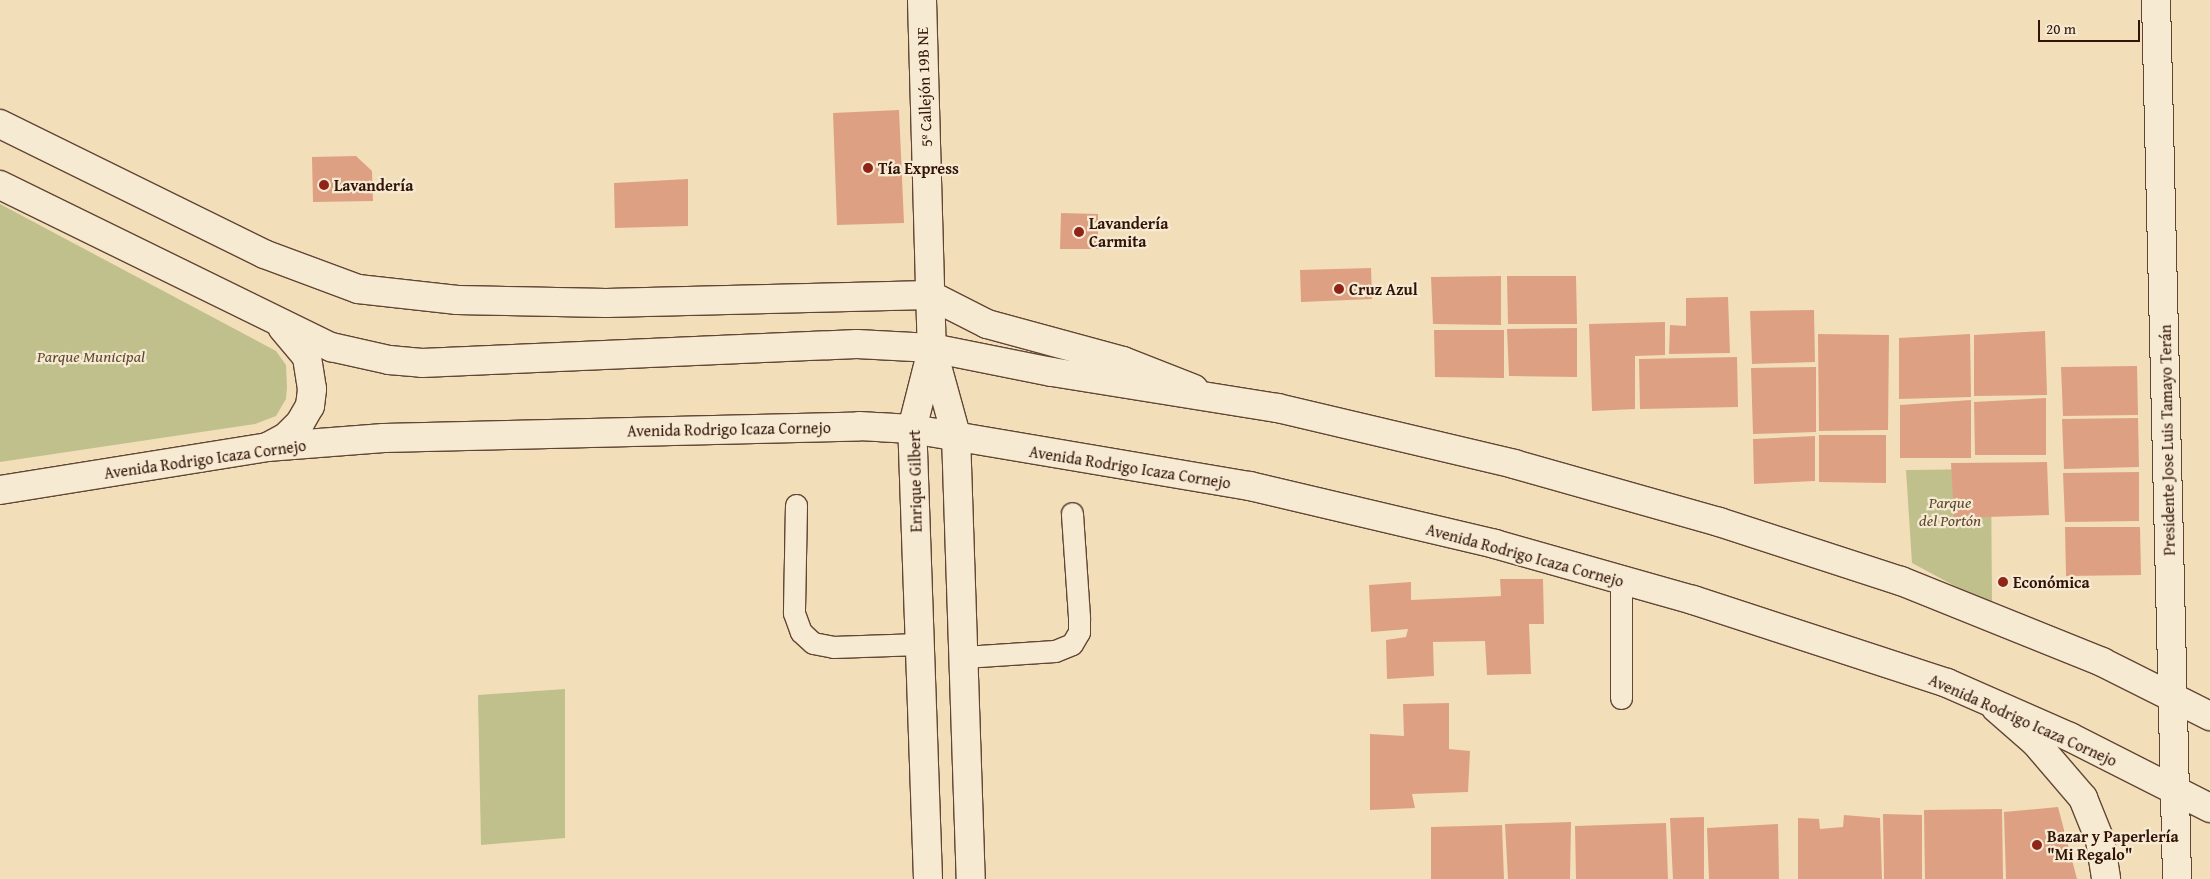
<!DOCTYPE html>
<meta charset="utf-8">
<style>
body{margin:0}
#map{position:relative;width:2210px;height:879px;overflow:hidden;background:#f3deba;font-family:"Gentium Book Plus",serif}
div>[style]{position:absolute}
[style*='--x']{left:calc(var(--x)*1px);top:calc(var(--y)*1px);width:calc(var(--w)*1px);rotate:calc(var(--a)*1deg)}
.green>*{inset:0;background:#c0c08c}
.building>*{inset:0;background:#dea082}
.roads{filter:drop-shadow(1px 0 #624634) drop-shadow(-1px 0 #624634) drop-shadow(0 1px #624634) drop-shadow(0 -1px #624634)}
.lane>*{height:21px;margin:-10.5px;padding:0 10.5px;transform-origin:10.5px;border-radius:10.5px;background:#f7ead2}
.street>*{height:28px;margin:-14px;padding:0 14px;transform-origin:14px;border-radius:14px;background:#f7ead2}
.secondary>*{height:28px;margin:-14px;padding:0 14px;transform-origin:14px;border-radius:14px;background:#f7ead2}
.dots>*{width:14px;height:14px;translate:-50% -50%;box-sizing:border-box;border:2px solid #f7ead2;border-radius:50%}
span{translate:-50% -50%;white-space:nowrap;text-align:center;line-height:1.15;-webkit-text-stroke:4.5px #f7ead2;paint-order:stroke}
.street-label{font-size:16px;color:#311307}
.poi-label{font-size:16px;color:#311307;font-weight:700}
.left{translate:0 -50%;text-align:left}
.park-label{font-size:16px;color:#5c472f;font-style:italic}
.scale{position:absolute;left:2038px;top:20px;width:102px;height:22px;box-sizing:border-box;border:2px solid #311307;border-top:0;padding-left:6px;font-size:15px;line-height:18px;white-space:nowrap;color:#311307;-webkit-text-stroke:4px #f7ead2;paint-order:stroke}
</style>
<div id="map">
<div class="green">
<div style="clip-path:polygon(0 204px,276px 351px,286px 365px,287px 387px,286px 399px,276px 416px,255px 424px,0 462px)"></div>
<div style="clip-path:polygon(1991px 469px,1992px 606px,1912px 563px,1906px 470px)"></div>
<div style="clip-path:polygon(565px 689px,565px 838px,481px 845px,478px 695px)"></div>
</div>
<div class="building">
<div style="clip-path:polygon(899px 110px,904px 223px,837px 225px,833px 113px)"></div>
<div style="clip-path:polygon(356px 156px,372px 171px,373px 201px,313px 202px,312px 157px)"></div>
<div style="clip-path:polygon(688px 179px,688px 226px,615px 228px,614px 183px)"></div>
<div style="clip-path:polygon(1061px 213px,1098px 214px,1098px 249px,1060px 249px)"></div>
<div style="clip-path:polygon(1371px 268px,1372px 299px,1301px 302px,1300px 270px)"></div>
<div style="clip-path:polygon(1501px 276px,1501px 325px,1433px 324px,1431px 277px)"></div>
<div style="clip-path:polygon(1507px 276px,1576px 276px,1577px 324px,1508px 324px)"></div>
<div style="clip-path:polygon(1728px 297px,1730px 353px,1669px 354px,1670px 325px,1686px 326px,1686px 298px)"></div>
<div style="clip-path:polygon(1814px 310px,1815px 362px,1752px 364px,1750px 311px)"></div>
<div style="clip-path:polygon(1665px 322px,1665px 355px,1635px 356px,1635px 409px,1592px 411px,1589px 324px)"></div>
<div style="clip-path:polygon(1577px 328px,1577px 377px,1509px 376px,1507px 329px)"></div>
<div style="clip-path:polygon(1434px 330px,1504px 330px,1504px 378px,1435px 377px)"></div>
<div style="clip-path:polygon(2045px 331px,2047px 395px,1974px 396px,1974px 335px)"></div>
<div style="clip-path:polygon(1818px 334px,1889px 335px,1888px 430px,1819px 431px)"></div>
<div style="clip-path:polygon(1970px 334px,1971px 397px,1899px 399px,1899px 338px)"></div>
<div style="clip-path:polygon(1737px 357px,1738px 407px,1640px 409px,1639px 359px)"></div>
<div style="clip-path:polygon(2137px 366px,2138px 415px,2063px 416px,2061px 367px)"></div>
<div style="clip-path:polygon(1816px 367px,1816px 432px,1753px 434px,1751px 368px)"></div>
<div style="clip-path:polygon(2046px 398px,2046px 455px,1975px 455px,1974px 402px)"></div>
<div style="clip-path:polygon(1971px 400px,1971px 458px,1900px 458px,1900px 405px)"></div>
<div style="clip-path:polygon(2138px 418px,2139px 467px,2064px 469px,2062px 419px)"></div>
<div style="clip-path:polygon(1819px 435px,1886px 435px,1886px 483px,1819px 482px)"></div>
<div style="clip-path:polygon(1815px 436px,1815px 481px,1754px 484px,1753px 439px)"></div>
<div style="clip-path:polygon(2047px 462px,2049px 515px,1954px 518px,1951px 463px)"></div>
<div style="clip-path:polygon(2139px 472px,2139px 521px,2065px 522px,2063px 473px)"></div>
<div style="clip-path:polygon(2065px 527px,2140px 527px,2141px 575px,2066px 576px)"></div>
<div style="clip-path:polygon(1500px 579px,1543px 579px,1544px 624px,1529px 624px,1531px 674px,1487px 675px,1485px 641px,1433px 642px,1434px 676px,1387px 679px,1386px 640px,1406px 637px,1408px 629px,1371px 632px,1369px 585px,1411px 582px,1411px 600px,1501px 596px)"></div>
<div style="clip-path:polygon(1449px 703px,1449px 749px,1470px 751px,1468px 792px,1412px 794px,1415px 808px,1370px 810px,1370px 734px,1404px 736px,1403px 704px)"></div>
<div style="clip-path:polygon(2058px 807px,2077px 879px,2006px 879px,2004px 812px)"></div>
<div style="clip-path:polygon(2002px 809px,2003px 879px,1925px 879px,1924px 810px)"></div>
<div style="clip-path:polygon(1883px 814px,1922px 815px,1922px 879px,1884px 879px)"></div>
<div style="clip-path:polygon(1844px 815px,1880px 818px,1882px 879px,1798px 879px,1798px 818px,1819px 819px,1820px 829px,1843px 827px)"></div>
<div style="clip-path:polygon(1704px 817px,1704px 879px,1673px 879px,1670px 818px)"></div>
<div style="clip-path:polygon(1571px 822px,1570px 879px,1508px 879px,1505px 824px)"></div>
<div style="clip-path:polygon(1666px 823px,1668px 879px,1576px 879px,1575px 826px)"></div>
<div style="clip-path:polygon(1778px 824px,1779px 879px,1709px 879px,1707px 828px)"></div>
<div style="clip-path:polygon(1502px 825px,1504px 879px,1431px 879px,1431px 827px)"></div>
</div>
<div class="roads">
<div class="lane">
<div style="--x:796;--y:505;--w:108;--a:91.1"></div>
<div style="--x:794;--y:613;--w:20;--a:70"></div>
<div style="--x:801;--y:632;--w:16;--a:43"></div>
<div style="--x:813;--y:643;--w:20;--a:11"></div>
<div style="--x:833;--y:647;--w:87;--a:-2"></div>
<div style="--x:1621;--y:580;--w:118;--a:90"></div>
<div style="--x:964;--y:657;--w:91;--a:-3.8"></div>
<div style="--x:1055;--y:651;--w:18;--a:-22"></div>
<div style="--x:1072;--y:644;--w:14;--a:-60"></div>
<div style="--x:1079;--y:632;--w:15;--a:-90"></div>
<div style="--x:1079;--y:617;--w:104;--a:-93.9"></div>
</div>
<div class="street">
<div style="--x:922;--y:0;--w:348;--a:88.4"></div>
<div style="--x:0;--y:124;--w:294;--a:26.2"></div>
<div style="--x:264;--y:254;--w:100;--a:20.4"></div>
<div style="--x:358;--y:289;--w:100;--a:6.3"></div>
<div style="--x:457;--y:300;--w:149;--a:1.2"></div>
<div style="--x:606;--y:303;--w:324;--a:-1.4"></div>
<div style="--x:930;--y:295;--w:64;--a:27"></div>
<div style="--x:987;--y:324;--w:141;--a:15.2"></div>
<div style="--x:1123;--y:361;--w:76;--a:21.5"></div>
<div style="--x:1996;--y:708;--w:52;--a:41.1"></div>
<div style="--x:2035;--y:742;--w:74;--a:49.4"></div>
<div style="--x:2083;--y:798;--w:45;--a:68"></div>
<div style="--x:2100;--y:840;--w:39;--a:81"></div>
</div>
<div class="secondary">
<div style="--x:2156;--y:0;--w:879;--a:88.63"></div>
<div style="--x:0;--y:185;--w:369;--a:26.1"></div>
<div style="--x:331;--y:347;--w:59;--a:12.6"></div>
<div style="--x:389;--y:360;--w:33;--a:5"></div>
<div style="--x:422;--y:363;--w:435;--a:-2.5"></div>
<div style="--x:857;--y:344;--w:75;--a:3.1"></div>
<div style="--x:932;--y:348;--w:122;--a:11.3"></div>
<div style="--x:1052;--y:372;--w:229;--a:9.1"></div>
<div style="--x:1278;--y:408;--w:243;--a:13.3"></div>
<div style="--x:1514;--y:464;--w:213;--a:15.8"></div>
<div style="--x:1719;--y:522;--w:191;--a:18"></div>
<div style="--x:1901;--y:581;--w:217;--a:21.9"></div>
<div style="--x:2102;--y:662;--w:121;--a:26.6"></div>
<div style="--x:932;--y:348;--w:90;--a:74.6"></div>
<div style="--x:956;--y:435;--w:444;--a:88.1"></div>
<div style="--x:269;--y:446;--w:19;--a:-28"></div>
<div style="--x:286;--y:437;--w:20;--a:-45"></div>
<div style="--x:300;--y:423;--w:20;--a:-60"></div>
<div style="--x:310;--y:406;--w:17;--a:-83"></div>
<div style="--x:312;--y:389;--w:32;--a:-99"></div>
<div style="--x:307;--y:357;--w:38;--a:-130"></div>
<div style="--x:0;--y:490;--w:270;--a:-9.1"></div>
<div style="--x:267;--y:447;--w:117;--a:-4.4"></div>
<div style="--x:384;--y:438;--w:475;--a:-1.4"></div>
<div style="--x:859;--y:426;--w:53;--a:3.2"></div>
<div style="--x:912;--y:429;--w:343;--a:9.6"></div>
<div style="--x:1250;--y:486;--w:252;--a:13.3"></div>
<div style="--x:1495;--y:544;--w:206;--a:15.8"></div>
<div style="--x:1693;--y:600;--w:267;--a:18.1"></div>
<div style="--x:1947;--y:683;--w:134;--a:23.7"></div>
<div style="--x:2070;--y:737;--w:157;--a:26.9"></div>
<div style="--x:928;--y:879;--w:450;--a:-92"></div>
<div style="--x:912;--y:429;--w:81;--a:-75.8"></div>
</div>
</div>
<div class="dots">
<div style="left:868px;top:168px;background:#8f2418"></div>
<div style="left:324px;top:185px;background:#8f2418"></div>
<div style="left:1079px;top:232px;background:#8f2418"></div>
<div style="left:1339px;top:289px;background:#8f2418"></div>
<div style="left:2003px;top:582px;background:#8f2418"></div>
<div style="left:2037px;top:845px;background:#8f2418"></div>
</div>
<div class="street-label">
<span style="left:924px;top:87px;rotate:-92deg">5º Callejón 19B NE</span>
<span style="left:729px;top:429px;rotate:-1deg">Avenida Rodrigo Icaza Cornejo</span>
<span style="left:2167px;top:440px;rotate:-91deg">Presidente Jose Luis Tamayo Terán</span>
<span style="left:205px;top:459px;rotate:-8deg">Avenida Rodrigo Icaza Cornejo</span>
<span style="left:1130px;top:467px;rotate:9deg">Avenida Rodrigo Icaza Cornejo</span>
<span style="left:915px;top:481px;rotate:-91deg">Enrique Gilbert</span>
<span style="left:1525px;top:555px;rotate:15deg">Avenida Rodrigo Icaza Cornejo</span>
<span style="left:2023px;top:720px;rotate:24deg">Avenida Rodrigo Icaza Cornejo</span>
</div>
<div class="poi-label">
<span class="left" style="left:878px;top:168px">Tía Express</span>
<span class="left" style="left:334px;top:185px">Lavandería</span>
<span class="left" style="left:1089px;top:232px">Lavandería<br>Carmita</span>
<span class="left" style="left:1349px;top:289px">Cruz Azul</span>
<span class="left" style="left:2013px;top:582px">Económica</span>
<span class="left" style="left:2047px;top:845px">Bazar y Paperlería<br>"Mi Regalo"</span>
</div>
<div class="park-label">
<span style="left:91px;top:356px">Parque Municipal</span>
<span style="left:1950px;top:511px">Parque<br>del Portón</span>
</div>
<div class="scale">20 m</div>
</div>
